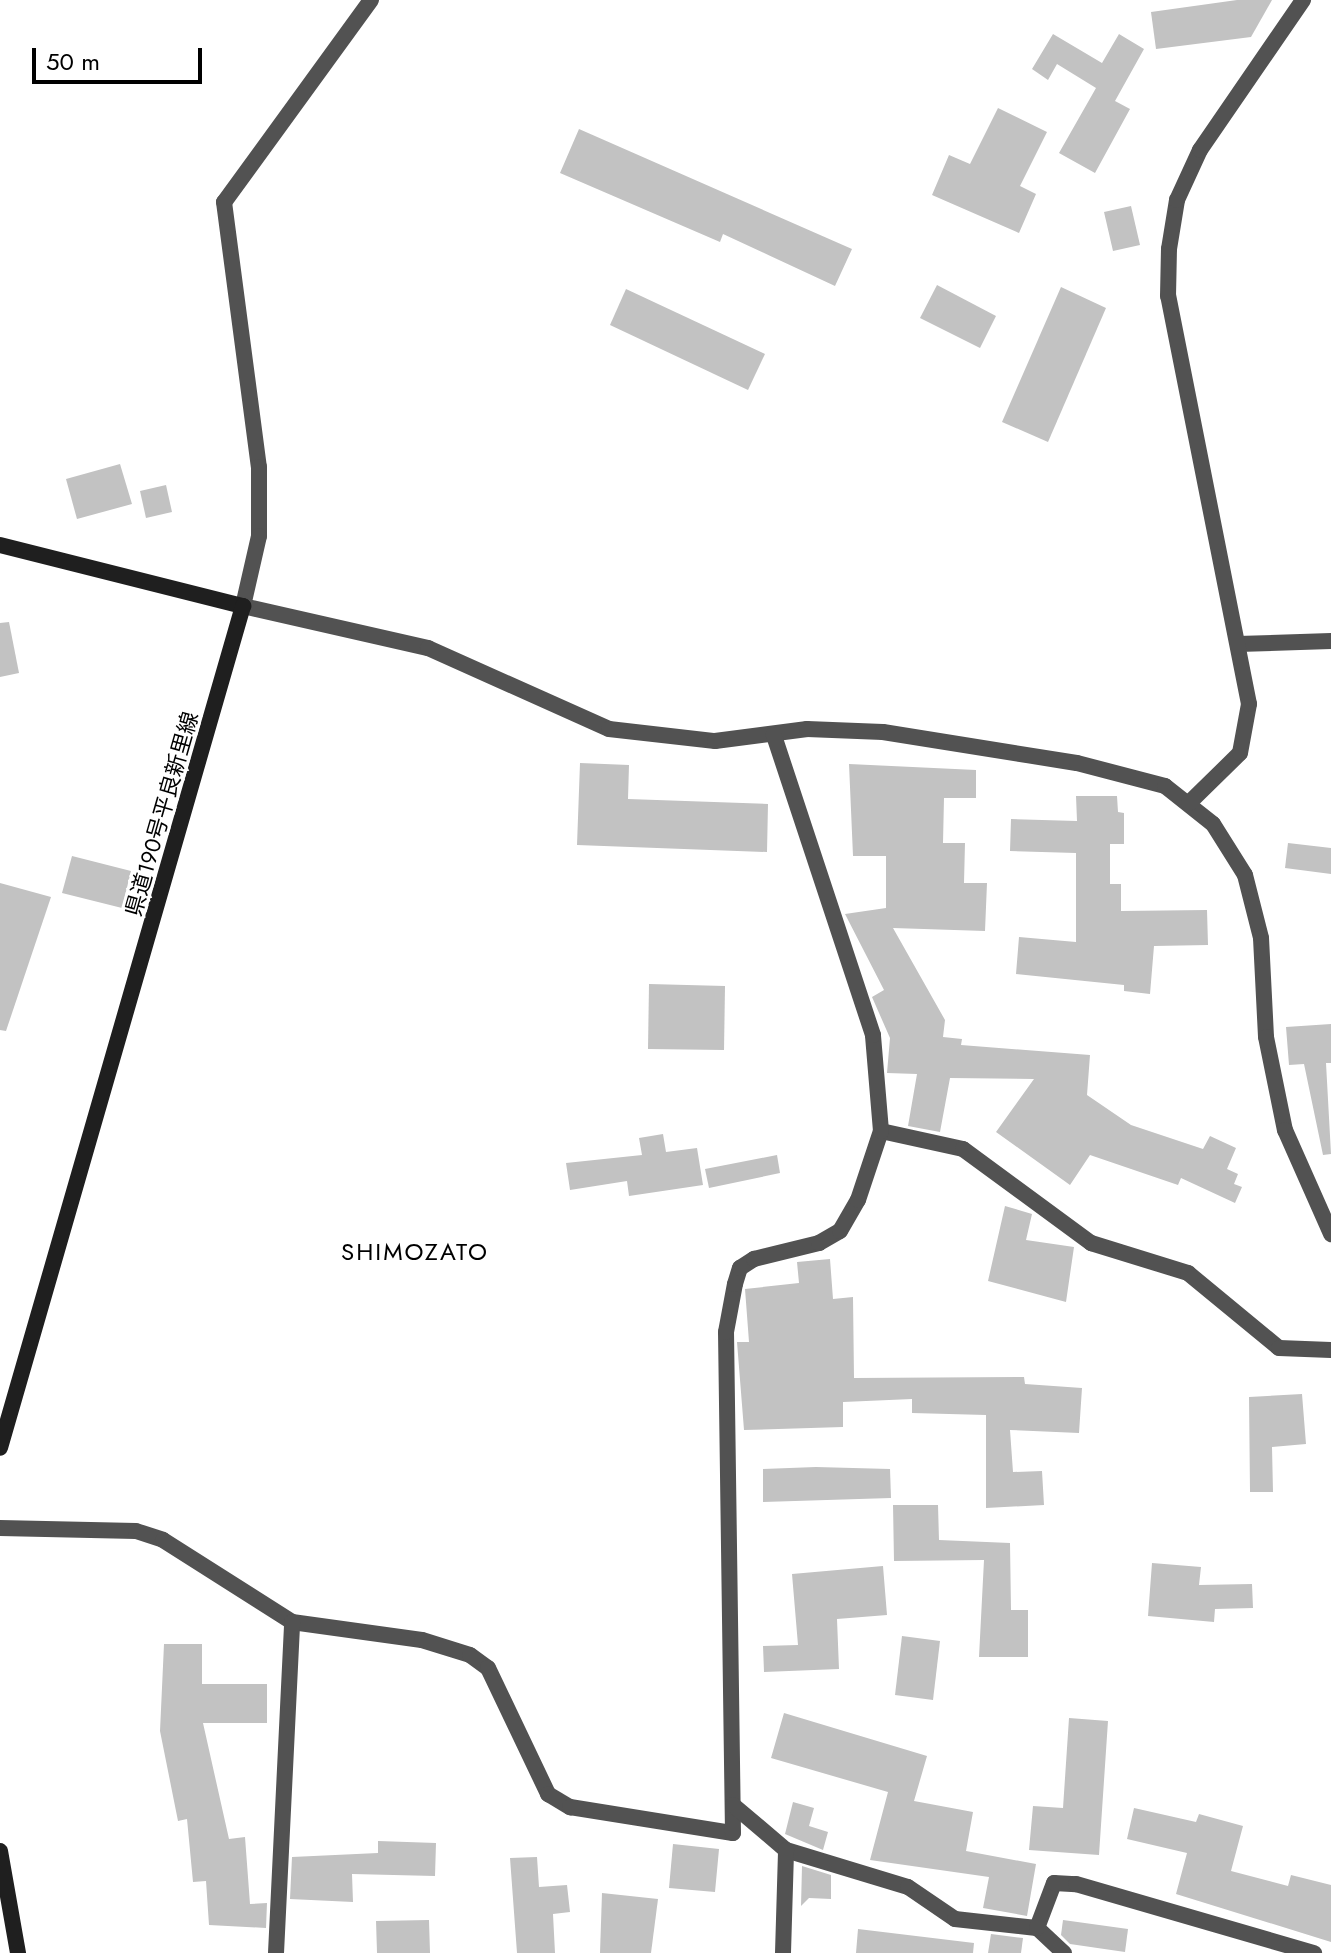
<!DOCTYPE html>
<meta charset="utf-8">
<style>
body{margin:0}
#map{position:relative;width:1331px;height:1953px;overflow:hidden;background:#fff;font-family:Jost,"Noto Sans JP",sans-serif}
div>[style]{position:absolute}
[style*='--x']{left:calc(var(--x)*1px);top:calc(var(--y)*1px);width:calc(var(--w)*1px);rotate:calc(var(--a)*1deg)}
.building>*{inset:0;background:#c2c2c2}
.street>*{height:16px;margin:-8px;padding:0 8px;transform-origin:8px;border-radius:8px;background:#525252}
.secondary>*{height:16px;margin:-8px;padding:0 8px;transform-origin:8px;border-radius:8px;background:#1f1f1f}
span{translate:-50% -50%;white-space:nowrap;text-align:center;line-height:1.15;-webkit-text-stroke:6px #fff;paint-order:stroke}
.street-label{font-size:22px;color:#000}
.neighbourhood-label{font-size:24px;color:#000;letter-spacing:2px}
.scale{position:absolute;left:32px;top:48px;width:170px;height:36px;box-sizing:border-box;border:4px solid #000;border-top:0;padding-left:10px;font-size:24px;line-height:28px;white-space:nowrap;color:#000;-webkit-text-stroke:6px #fff;paint-order:stroke}
</style>
<div id="map">
<div class="building">
<div style="clip-path:polygon(1237px 0,1272px 0,1251px 37px,1156px 49px,1151px 12px)"></div>
<div style="clip-path:polygon(1053px 34px,1102px 63px,1119px 34px,1144px 49px,1115px 101px,1130px 109px,1095px 173px,1059px 153px,1096px 88px,1057px 64px,1048px 80px,1032px 69px)"></div>
<div style="clip-path:polygon(998px 108px,1047px 132px,1020px 186px,1036px 194px,1019px 233px,932px 195px,949px 155px,970px 164px)"></div>
<div style="clip-path:polygon(579px 129px,852px 249px,835px 286px,723px 234px,720px 242px,560px 173px)"></div>
<div style="clip-path:polygon(1131px 206px,1140px 245px,1113px 251px,1104px 212px)"></div>
<div style="clip-path:polygon(937px 285px,996px 316px,980px 348px,920px 318px)"></div>
<div style="clip-path:polygon(1061px 287px,1106px 308px,1048px 442px,1002px 422px)"></div>
<div style="clip-path:polygon(626px 289px,765px 354px,748px 390px,610px 325px)"></div>
<div style="clip-path:polygon(120px 464px,132px 504px,77px 519px,66px 479px)"></div>
<div style="clip-path:polygon(166px 485px,172px 512px,146px 518px,140px 491px)"></div>
<div style="clip-path:polygon(9px 622px,19px 673px,0 677px,0 623px)"></div>
<div style="clip-path:polygon(580px 763px,629px 765px,628px 799px,768px 804px,767px 852px,577px 845px)"></div>
<div style="clip-path:polygon(849px 764px,976px 770px,976px 798px,944px 798px,943px 843px,965px 843px,964px 883px,987px 883px,985px 931px,893px 928px,945px 1020px,943px 1037px,962px 1039px,961px 1045px,1090px 1055px,1087px 1095px,1131px 1125px,1203px 1149px,1210px 1136px,1236px 1148px,1227px 1169px,1238px 1174px,1234px 1184px,1242px 1187px,1235px 1203px,1181px 1178px,1178px 1185px,1090px 1155px,1070px 1185px,996px 1132px,1034px 1079px,950px 1078px,940px 1132px,908px 1126px,917px 1074px,887px 1073px,890px 1038px,872px 997px,884px 990px,845px 914px,886px 908px,886px 856px,853px 856px)"></div>
<div style="clip-path:polygon(1076px 796px,1117px 796px,1118px 812px,1124px 813px,1124px 844px,1110px 844px,1110px 884px,1121px 884px,1121px 911px,1207px 910px,1208px 945px,1154px 946px,1150px 994px,1124px 991px,1124px 985px,1016px 974px,1019px 937px,1076px 942px,1076px 853px,1010px 851px,1011px 819px,1077px 821px)"></div>
<div style="clip-path:polygon(1288px 843px,1331px 848px,1331px 874px,1285px 868px)"></div>
<div style="clip-path:polygon(72px 856px,131px 871px,122px 908px,62px 893px)"></div>
<div style="clip-path:polygon(0 883px,51px 897px,6px 1031px,0 1030px)"></div>
<div style="clip-path:polygon(649px 984px,725px 986px,724px 1050px,648px 1049px)"></div>
<div style="clip-path:polygon(1331px 1024px,1331px 1063px,1326px 1063px,1331px 1154px,1323px 1155px,1304px 1064px,1289px 1065px,1286px 1027px)"></div>
<div style="clip-path:polygon(663px 1134px,666px 1152px,697px 1148px,703px 1185px,629px 1196px,627px 1181px,570px 1190px,566px 1163px,642px 1155px,639px 1138px)"></div>
<div style="clip-path:polygon(777px 1155px,780px 1173px,709px 1188px,705px 1169px)"></div>
<div style="clip-path:polygon(1005px 1206px,1032px 1214px,1026px 1240px,1074px 1247px,1066px 1302px,988px 1281px)"></div>
<div style="clip-path:polygon(830px 1259px,833px 1299px,853px 1297px,854px 1378px,1024px 1377px,1025px 1384px,1082px 1388px,1079px 1433px,1010px 1430px,1013px 1472px,1042px 1471px,1044px 1505px,986px 1508px,986px 1415px,912px 1413px,912px 1399px,843px 1402px,843px 1427px,744px 1430px,737px 1342px,749px 1342px,745px 1289px,799px 1283px,797px 1262px)"></div>
<div style="clip-path:polygon(1302px 1394px,1306px 1444px,1272px 1447px,1273px 1492px,1250px 1492px,1249px 1397px)"></div>
<div style="clip-path:polygon(816px 1467px,890px 1469px,891px 1498px,763px 1502px,763px 1469px)"></div>
<div style="clip-path:polygon(893px 1505px,938px 1505px,939px 1540px,1010px 1543px,1011px 1610px,1028px 1610px,1028px 1657px,979px 1657px,984px 1560px,894px 1561px)"></div>
<div style="clip-path:polygon(1152px 1563px,1201px 1567px,1199px 1585px,1252px 1584px,1253px 1608px,1215px 1609px,1214px 1622px,1148px 1616px)"></div>
<div style="clip-path:polygon(883px 1566px,887px 1615px,837px 1619px,839px 1669px,764px 1672px,763px 1646px,798px 1645px,792px 1574px)"></div>
<div style="clip-path:polygon(902px 1636px,940px 1641px,933px 1700px,895px 1695px)"></div>
<div style="clip-path:polygon(164px 1644px,202px 1644px,202px 1684px,267px 1684px,267px 1723px,203px 1723px,229px 1839px,245px 1837px,250px 1904px,267px 1903px,266px 1928px,209px 1925px,206px 1881px,193px 1882px,187px 1819px,178px 1821px,160px 1731px)"></div>
<div style="clip-path:polygon(784px 1713px,927px 1756px,914px 1801px,973px 1812px,966px 1851px,1036px 1864px,1027px 1916px,983px 1908px,989px 1877px,870px 1860px,888px 1792px,771px 1758px)"></div>
<div style="clip-path:polygon(1069px 1718px,1108px 1721px,1099px 1855px,1029px 1850px,1033px 1806px,1063px 1808px)"></div>
<div style="clip-path:polygon(793px 1802px,814px 1808px,809px 1826px,828px 1832px,823px 1850px,785px 1834px)"></div>
<div style="clip-path:polygon(1134px 1808px,1196px 1822px,1199px 1814px,1243px 1826px,1231px 1871px,1288px 1886px,1291px 1875px,1331px 1885px,1331px 1942px,1176px 1894px,1187px 1853px,1127px 1839px)"></div>
<div style="clip-path:polygon(378px 1841px,436px 1843px,435px 1876px,352px 1874px,353px 1902px,290px 1899px,292px 1857px,378px 1853px)"></div>
<div style="clip-path:polygon(673px 1844px,719px 1849px,715px 1892px,669px 1888px)"></div>
<div style="clip-path:polygon(537px 1857px,539px 1887px,567px 1885px,570px 1912px,553px 1914px,555px 1953px,517px 1953px,510px 1858px)"></div>
<div style="clip-path:polygon(802px 1866px,831px 1875px,831px 1899px,809px 1898px,801px 1906px)"></div>
<div style="clip-path:polygon(602px 1893px,658px 1899px,651px 1953px,600px 1953px)"></div>
<div style="clip-path:polygon(429px 1920px,430px 1953px,377px 1953px,376px 1921px)"></div>
<div style="clip-path:polygon(1063px 1920px,1128px 1929px,1125px 1952px,1070px 1944px,1061px 1935px)"></div>
<div style="clip-path:polygon(858px 1929px,974px 1943px,973px 1953px,856px 1953px)"></div>
<div style="clip-path:polygon(991px 1934px,1023px 1938px,1021px 1953px,988px 1953px)"></div>
</div>
<div class="street">
<div style="--x:371;--y:0;--w:250;--a:126"></div>
<div style="--x:224;--y:202;--w:267;--a:82.5"></div>
<div style="--x:259;--y:467;--w:69;--a:90"></div>
<div style="--x:259;--y:536;--w:72;--a:102.9"></div>
<div style="--x:243;--y:606;--w:190;--a:12.8"></div>
<div style="--x:428;--y:648;--w:198;--a:24.1"></div>
<div style="--x:609;--y:729;--w:107;--a:6.5"></div>
<div style="--x:715;--y:741;--w:93;--a:-7.4"></div>
<div style="--x:807;--y:729;--w:76;--a:2.3"></div>
<div style="--x:883;--y:732;--w:196;--a:9.1"></div>
<div style="--x:1077;--y:763;--w:91;--a:14.6"></div>
<div style="--x:1165;--y:786;--w:61;--a:38.4"></div>
<div style="--x:1213;--y:824;--w:60;--a:57.9"></div>
<div style="--x:1245;--y:875;--w:65;--a:75.7"></div>
<div style="--x:1261;--y:938;--w:99;--a:87.1"></div>
<div style="--x:1266;--y:1037;--w:95;--a:78.5"></div>
<div style="--x:1285;--y:1130;--w:114;--a:66.1"></div>
<div style="--x:1238;--y:644;--w:93;--a:-1.8"></div>
<div style="--x:1189;--y:803;--w:71;--a:-44.4"></div>
<div style="--x:1240;--y:753;--w:50;--a:-79.6"></div>
<div style="--x:1249;--y:704;--w:416;--a:-101.2"></div>
<div style="--x:1168;--y:296;--w:47;--a:-88.8"></div>
<div style="--x:1169;--y:249;--w:50;--a:-80.7"></div>
<div style="--x:1177;--y:200;--w:55;--a:-65.3"></div>
<div style="--x:1200;--y:150;--w:182;--a:-55.5"></div>
<div style="--x:881;--y:1131;--w:84;--a:12.4"></div>
<div style="--x:963;--y:1149;--w:159;--a:36.3"></div>
<div style="--x:1091;--y:1243;--w:102;--a:17.2"></div>
<div style="--x:1188;--y:1273;--w:118;--a:39.5"></div>
<div style="--x:1279;--y:1348;--w:52;--a:2.2"></div>
<div style="--x:0;--y:1528;--w:136;--a:1.3"></div>
<div style="--x:136;--y:1531;--w:28;--a:18"></div>
<div style="--x:163;--y:1540;--w:153;--a:32.4"></div>
<div style="--x:292;--y:1622;--w:131;--a:7.9"></div>
<div style="--x:422;--y:1640;--w:50;--a:17.4"></div>
<div style="--x:470;--y:1655;--w:22;--a:36"></div>
<div style="--x:488;--y:1668;--w:140;--a:64.5"></div>
<div style="--x:548;--y:1794;--w:26;--a:31"></div>
<div style="--x:570;--y:1807;--w:165;--a:9.1"></div>
<div style="--x:733;--y:1833;--w:501;--a:-90.8"></div>
<div style="--x:726;--y:1332;--w:49;--a:-79.4"></div>
<div style="--x:735;--y:1284;--w:17;--a:-73"></div>
<div style="--x:740;--y:1268;--w:17;--a:-33"></div>
<div style="--x:754;--y:1259;--w:67;--a:-13.8"></div>
<div style="--x:819;--y:1243;--w:24;--a:-30"></div>
<div style="--x:840;--y:1231;--w:36;--a:-60"></div>
<div style="--x:858;--y:1200;--w:73;--a:-71.6"></div>
<div style="--x:881;--y:1131;--w:96;--a:-94.8"></div>
<div style="--x:873;--y:1035;--w:316;--a:-108.3"></div>
<div style="--x:733;--y:1805;--w:70;--a:40.3"></div>
<div style="--x:786;--y:1850;--w:127;--a:16.9"></div>
<div style="--x:908;--y:1887;--w:57;--a:34.2"></div>
<div style="--x:955;--y:1919;--w:82;--a:6.3"></div>
<div style="--x:276;--y:1953;--w:331;--a:-87.2"></div>
<div style="--x:783;--y:1953;--w:103;--a:-88.3"></div>
<div style="--x:1064;--y:1953;--w:37;--a:-137"></div>
<div style="--x:1037;--y:1928;--w:48;--a:-69.3"></div>
<div style="--x:1054;--y:1883;--w:22;--a:3"></div>
<div style="--x:1076;--y:1884;--w:248;--a:16.2"></div>
</div>
<div class="secondary">
<div style="--x:0;--y:545;--w:251;--a:14.1"></div>
<div style="--x:243;--y:606;--w:876;--a:106.1"></div>
<div style="--x:0;--y:1851;--w:104;--a:80"></div>
</div>
<div class="street-label">
<span style="left:162px;top:814px;rotate:-74deg">県道190号平良新里線</span>
</div>
<div class="neighbourhood-label">
<span style="left:415px;top:1252px">SHIMOZATO</span>
</div>
<div class="scale">50 m</div>
</div>
